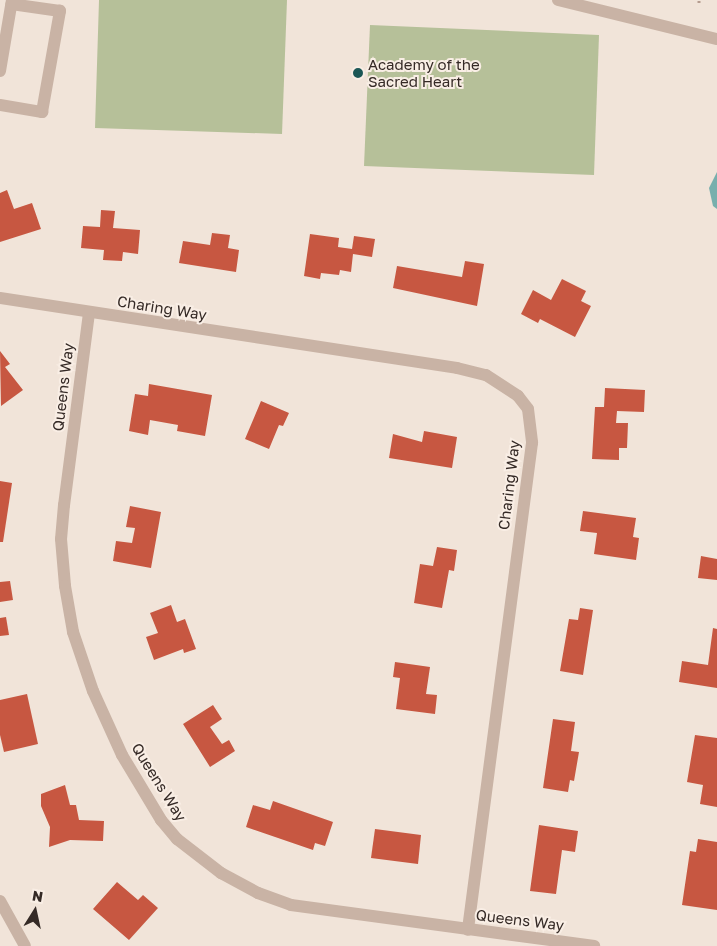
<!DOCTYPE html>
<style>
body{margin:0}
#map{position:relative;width:717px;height:946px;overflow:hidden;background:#f1e4d9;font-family:"Golos Text",sans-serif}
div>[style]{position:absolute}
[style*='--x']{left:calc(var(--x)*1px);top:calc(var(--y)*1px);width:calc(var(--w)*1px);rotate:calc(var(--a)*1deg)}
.green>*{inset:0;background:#b6c099}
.water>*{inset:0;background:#78afad}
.building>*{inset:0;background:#c75741}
.path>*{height:3px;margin-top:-1.5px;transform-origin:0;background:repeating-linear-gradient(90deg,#b59c8f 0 2.5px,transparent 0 5px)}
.minor>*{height:12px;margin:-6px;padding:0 6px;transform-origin:6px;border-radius:6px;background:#c9b3a5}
.dots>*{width:14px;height:14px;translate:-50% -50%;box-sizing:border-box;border:2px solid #f9eee5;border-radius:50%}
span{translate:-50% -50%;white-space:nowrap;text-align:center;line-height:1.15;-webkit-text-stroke:4px #f9eee5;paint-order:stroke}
.poi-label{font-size:15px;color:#352a26}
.left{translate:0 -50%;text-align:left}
.street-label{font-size:15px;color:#352a26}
.north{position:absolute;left:10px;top:886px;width:50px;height:50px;-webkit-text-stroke:4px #f9eee5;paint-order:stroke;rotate:10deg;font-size:14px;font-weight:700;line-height:20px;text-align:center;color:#352a26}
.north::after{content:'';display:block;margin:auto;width:18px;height:22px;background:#352a26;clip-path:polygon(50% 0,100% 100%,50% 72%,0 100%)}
</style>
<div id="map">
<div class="green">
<div style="clip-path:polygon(99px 0,287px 0,282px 134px,95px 128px)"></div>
<div style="clip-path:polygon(370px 25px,599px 35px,594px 175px,364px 166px)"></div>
</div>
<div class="water">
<div style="clip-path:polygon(717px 172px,717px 209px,713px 206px,709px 188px)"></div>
</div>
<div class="building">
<div style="clip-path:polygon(7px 190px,14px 209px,32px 203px,41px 229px,0 242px,0 193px)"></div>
<div style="clip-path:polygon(101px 210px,115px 211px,113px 228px,140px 230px,138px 254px,123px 252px,122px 261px,103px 260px,104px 250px,81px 248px,83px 226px,100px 227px)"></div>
<div style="clip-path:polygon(212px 233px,230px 235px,228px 248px,239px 250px,236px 272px,179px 263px,183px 241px,210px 245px)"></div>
<div style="clip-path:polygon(310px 234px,339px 238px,338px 247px,352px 249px,354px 236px,375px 239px,372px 257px,353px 254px,351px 272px,340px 270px,339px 275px,321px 273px,320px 279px,304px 276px)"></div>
<div style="clip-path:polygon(465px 261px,484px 264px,477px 306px,393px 288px,397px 266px,462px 277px)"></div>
<div style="clip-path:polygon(562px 279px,586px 291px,581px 301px,591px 306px,575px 337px,540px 319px,538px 323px,521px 314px,533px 290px,551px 300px)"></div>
<div style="clip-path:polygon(0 351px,10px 364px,5px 367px,23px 390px,1px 406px)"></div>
<div style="clip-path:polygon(149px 384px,212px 395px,205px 436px,177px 431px,178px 425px,150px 420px,148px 435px,129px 431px,135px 394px,148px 396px)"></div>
<div style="clip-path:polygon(605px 388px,645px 390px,644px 412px,617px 411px,616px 423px,628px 423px,627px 448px,619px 448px,619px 460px,592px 459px,595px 407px,604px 407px)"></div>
<div style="clip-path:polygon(261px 401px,289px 413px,283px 426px,279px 425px,269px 449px,245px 439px)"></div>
<div style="clip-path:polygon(424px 431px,457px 437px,452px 468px,389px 458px,393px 434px,422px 442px)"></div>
<div style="clip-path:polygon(0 481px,12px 483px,3px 542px,0 542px)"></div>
<div style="clip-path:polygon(130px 506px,161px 512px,151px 568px,113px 561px,116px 541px,132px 543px,135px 528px,126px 527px)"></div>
<div style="clip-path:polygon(583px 511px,636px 518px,633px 537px,639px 538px,636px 560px,594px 554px,597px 533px,580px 531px)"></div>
<div style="clip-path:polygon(437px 547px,457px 550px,454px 571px,449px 570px,442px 608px,414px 603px,420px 564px,433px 566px)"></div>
<div style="clip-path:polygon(701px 556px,717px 559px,717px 580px,698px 578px)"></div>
<div style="clip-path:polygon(10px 581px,13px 600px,0 602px,0 582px)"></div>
<div style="clip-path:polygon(171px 605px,177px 622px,185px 619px,196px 649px,184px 653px,183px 649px,154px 660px,146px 637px,158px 633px,150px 613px)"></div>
<div style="clip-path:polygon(580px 608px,593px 610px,583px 675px,560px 671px,569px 619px,578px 620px)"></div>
<div style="clip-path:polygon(6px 617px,9px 635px,0 636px,0 618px)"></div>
<div style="clip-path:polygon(713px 628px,717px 629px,717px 688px,679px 682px,682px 661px,708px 665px)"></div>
<div style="clip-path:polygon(395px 662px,430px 667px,426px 694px,437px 695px,435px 714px,396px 709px,400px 678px,393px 677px)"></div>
<div style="clip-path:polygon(27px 694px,38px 744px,4px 752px,0 735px,0 700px)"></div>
<div style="clip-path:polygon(213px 705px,222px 719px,210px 727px,222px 744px,229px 740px,235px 751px,210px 767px,183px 724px)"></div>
<div style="clip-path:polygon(553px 719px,575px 722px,571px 751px,579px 752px,574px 781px,570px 780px,568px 792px,543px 788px)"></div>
<div style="clip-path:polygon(695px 735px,717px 738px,717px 807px,700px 804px,703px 785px,687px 782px)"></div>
<div style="clip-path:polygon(65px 785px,70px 805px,76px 805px,79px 820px,104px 821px,103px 841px,70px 840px,49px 847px,50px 827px,41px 806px,41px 794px)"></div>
<div style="clip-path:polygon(273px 801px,333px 822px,325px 846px,315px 843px,313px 850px,246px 827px,253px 805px,270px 810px)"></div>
<div style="clip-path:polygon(539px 825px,578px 831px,575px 852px,562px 850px,556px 894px,530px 891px)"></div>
<div style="clip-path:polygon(375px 829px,421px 835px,418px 864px,371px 858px)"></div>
<div style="clip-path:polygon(698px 839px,717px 842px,717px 910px,682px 905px,690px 851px,696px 852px)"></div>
<div style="clip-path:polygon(117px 882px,138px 900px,143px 895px,158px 908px,129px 940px,93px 909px)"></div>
</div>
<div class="path">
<div style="--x:699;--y:3;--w:3;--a:-90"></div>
</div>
<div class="minor">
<div style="--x:558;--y:0;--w:164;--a:13.8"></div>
<div style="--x:0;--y:71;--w:72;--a:-80.4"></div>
<div style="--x:0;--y:105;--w:43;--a:9.5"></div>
<div style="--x:42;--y:112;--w:103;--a:-79.9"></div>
<div style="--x:60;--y:11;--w:49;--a:-171.9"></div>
<div style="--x:0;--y:298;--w:462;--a:8.7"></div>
<div style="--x:457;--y:368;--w:30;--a:14"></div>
<div style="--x:486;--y:375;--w:38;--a:33"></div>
<div style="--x:518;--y:396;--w:16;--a:52"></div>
<div style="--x:528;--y:409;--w:34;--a:83"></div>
<div style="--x:532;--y:443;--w:491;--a:97.5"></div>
<div style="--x:89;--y:313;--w:194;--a:97.4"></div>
<div style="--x:64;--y:505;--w:34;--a:95"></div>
<div style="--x:61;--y:539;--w:47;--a:85.1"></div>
<div style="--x:65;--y:586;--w:47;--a:80.1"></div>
<div style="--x:73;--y:632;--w:62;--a:71.3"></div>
<div style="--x:93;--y:691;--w:70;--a:65.6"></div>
<div style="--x:122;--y:755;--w:76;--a:59"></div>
<div style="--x:161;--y:820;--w:25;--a:50"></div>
<div style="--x:177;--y:839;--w:56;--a:37.7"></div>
<div style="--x:221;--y:873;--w:42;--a:28.4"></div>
<div style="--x:258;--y:893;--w:35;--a:20"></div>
<div style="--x:291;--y:905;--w:306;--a:7.7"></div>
<div style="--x:0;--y:901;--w:51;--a:60.9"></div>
</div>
<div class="dots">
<div style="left:358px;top:73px;background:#1c5756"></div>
</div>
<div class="poi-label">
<span class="left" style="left:368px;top:73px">Academy of the<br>Sacred Heart</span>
</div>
<div class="street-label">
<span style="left:162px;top:308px;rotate:9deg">Charing Way</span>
<span style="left:63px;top:387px;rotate:-83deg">Queens Way</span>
<span style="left:509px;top:485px;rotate:-83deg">Charing Way</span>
<span style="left:159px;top:782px;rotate:58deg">Queens Way</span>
<span style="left:520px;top:920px;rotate:7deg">Queens Way</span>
</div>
<div class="north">N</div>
</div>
